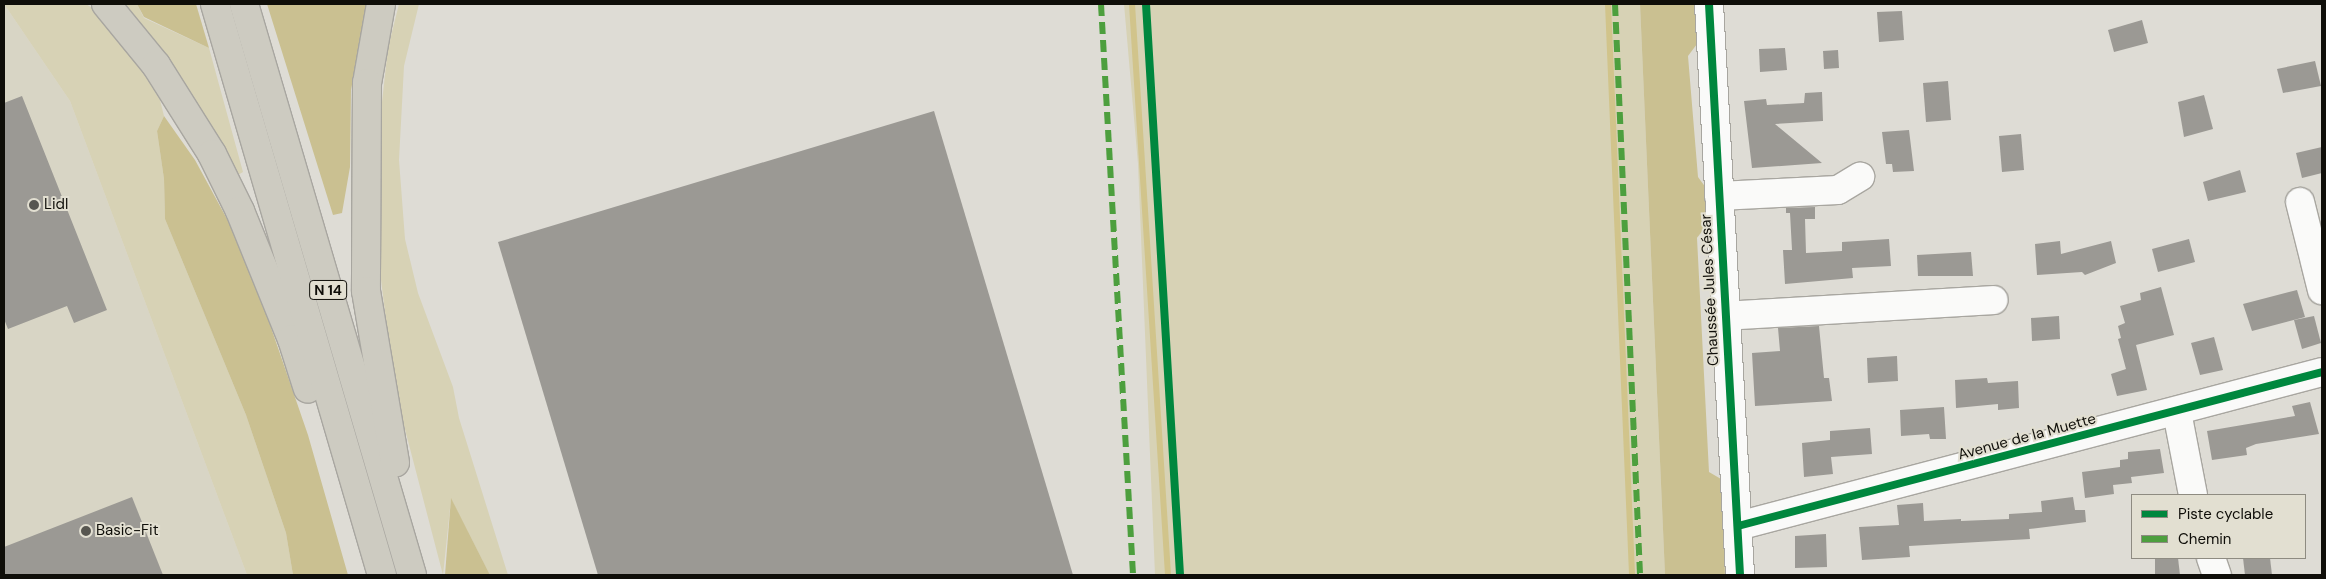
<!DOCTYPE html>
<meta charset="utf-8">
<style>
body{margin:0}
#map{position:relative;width:2326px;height:579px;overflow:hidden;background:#dedcd5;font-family:"DM Sans",sans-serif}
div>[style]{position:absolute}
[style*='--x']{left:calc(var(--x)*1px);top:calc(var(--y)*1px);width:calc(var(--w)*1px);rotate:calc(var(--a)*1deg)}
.built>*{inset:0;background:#d8d5c5}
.green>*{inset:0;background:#d7d2b5}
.forest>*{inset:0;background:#cac091}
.stream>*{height:6px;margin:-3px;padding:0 3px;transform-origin:3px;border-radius:3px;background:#d1c48b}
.building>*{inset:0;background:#9b9994}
.roads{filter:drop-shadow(1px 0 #a8a6a0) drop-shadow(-1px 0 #a8a6a0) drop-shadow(0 1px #a8a6a0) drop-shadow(0 -1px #a8a6a0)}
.minor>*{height:28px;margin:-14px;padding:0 14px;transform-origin:14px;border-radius:14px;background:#fafaf9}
.highway>*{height:28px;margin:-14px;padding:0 14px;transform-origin:14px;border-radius:14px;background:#cdcbc1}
.quiet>*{height:6px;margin-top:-3px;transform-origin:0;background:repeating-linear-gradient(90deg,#4d9f3e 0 12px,transparent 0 18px)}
.cycleway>*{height:8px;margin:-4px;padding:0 4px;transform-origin:4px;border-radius:4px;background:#00873e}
.dots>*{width:14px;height:14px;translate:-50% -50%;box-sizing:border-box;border:2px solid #e2dfd1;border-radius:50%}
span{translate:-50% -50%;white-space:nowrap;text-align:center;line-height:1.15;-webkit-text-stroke:4px #e2dfd1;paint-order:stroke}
.shield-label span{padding:1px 4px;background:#e2dfd1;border:1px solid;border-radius:4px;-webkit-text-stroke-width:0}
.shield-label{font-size:14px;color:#0f0e09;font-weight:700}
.poi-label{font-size:15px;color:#0f0e09}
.left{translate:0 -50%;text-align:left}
.street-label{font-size:15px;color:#0f0e09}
.frame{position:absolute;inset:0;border:5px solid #0f0e09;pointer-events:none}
.legend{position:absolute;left:2131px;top:494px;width:175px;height:65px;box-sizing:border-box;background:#e2dfd1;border:1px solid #8e8b81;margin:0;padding:6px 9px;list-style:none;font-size:15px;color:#0f0e09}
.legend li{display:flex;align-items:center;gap:10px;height:25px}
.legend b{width:25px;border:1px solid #8e8b81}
</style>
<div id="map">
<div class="built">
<div style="clip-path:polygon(4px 4px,70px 101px,247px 575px,4px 575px)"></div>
</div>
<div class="green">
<div style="clip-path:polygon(4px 4px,86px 4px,100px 13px,122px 39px,160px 100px,164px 116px,157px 131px,164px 179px,165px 219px,246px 415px,286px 533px,293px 575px,247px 575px,70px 101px)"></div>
<div style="clip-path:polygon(118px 4px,137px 4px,144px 18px,209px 48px,243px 172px,233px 178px)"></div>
<div style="clip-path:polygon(399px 4px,419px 4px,404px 66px,399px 160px,405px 239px,418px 293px,453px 387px,459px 418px,508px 575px,490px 575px,451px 499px,443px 575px,395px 391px,379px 264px,377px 147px,388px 48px)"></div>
<div style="clip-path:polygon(1124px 4px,1640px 4px,1665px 575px,1155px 575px,1138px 164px)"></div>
</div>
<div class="forest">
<div style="clip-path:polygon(137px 4px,196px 4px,209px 48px,144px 17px)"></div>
<div style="clip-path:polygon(267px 4px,367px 4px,351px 90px,350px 167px,342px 213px,333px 215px)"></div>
<div style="clip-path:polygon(1640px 4px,1701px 4px,1700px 40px,1688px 56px,1698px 177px,1709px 192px,1709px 222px,1697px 238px,1709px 472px,1721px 479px,1725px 575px,1665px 575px)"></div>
<div style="clip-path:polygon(164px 116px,195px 160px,233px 230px,267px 316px,308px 435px,348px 575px,293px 575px,286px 533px,246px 415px,165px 219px,164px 179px,157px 131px)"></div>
<div style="clip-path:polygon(451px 498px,490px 575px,445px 575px)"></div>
</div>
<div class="stream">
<div style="--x:1132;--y:4;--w:572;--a:86.39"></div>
<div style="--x:1608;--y:4;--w:572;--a:87.59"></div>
</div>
<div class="building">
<div style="clip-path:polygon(1902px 11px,1904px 40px,1879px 42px,1877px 12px)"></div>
<div style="clip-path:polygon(2142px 20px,2148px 43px,2114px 52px,2108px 30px)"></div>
<div style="clip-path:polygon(1785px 48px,1787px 70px,1760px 72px,1759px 49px)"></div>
<div style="clip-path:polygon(1838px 50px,1839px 68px,1824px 69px,1823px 51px)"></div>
<div style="clip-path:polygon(2315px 61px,2321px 86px,2283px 93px,2277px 69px)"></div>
<div style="clip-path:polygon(1948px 81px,1951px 120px,1926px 122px,1923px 83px)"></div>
<div style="clip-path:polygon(1822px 92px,1823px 121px,1775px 124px,1822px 163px,1752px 168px,1744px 101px,1766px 99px,1767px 105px,1804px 103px,1805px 93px)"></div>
<div style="clip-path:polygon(2204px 95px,2213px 129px,2184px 137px,2178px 102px)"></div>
<div style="clip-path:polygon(22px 96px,107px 310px,74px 323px,67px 306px,8px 329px,4px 319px,4px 103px)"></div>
<div style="clip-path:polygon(934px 111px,1073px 575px,598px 575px,498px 242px)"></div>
<div style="clip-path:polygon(1909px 130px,1914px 171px,1893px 172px,1892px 164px,1886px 164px,1882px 132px)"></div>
<div style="clip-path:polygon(2021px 134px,2024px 170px,2002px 172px,1999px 136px)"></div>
<div style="clip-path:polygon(2322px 147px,2322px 173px,2302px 178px,2296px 153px)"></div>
<div style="clip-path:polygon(2240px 170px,2246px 192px,2208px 201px,2203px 182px)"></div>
<div style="clip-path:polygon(1815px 207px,1815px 219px,1805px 219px,1806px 253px,1842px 251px,1842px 242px,1889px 239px,1891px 266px,1852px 268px,1853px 278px,1785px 284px,1783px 250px,1792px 250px,1790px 213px,1786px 213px,1786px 208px)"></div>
<div style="clip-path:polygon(2189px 239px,2195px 262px,2158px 272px,2152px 249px)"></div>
<div style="clip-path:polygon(2060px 241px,2061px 254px,2111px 241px,2116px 263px,2085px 275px,2082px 272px,2037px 275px,2035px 244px)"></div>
<div style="clip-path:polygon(1971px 252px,1973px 276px,1918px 276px,1917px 255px)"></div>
<div style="clip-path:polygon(2161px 287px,2174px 335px,2136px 345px,2147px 390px,2117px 396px,2111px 374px,2126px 369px,2118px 339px,2121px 338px,2118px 326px,2125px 323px,2120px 306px,2141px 300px,2140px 293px)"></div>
<div style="clip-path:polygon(2297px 290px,2305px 317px,2252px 331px,2243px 304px)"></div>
<div style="clip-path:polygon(2059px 316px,2060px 339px,2032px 341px,2031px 318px)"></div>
<div style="clip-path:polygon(2314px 316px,2321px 343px,2302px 349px,2294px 320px)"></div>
<div style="clip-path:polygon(1819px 326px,1824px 378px,1829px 378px,1832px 401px,1755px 406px,1752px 353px,1780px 351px,1778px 328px)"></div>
<div style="clip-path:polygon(2214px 337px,2223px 370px,2200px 375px,2191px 343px)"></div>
<div style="clip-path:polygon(1897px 356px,1898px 381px,1868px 383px,1867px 358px)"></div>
<div style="clip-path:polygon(1987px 378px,1988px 383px,2018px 381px,2019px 408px,1998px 410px,1998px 404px,1956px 408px,1955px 380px)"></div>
<div style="clip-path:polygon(2310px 402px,2319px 434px,2256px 444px,2246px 448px,2247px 455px,2212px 460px,2207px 431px,2295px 416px,2292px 406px)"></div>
<div style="clip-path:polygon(1944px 407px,1946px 439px,1930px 439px,1929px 434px,1901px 436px,1900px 410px)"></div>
<div style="clip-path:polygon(1870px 428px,1872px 454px,1831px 457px,1833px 474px,1804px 477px,1802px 443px,1830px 440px,1830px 431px)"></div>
<div style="clip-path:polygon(2160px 449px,2164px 473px,2131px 477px,2132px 483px,2113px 485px,2114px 494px,2085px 498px,2082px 472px,2120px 467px,2120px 460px,2128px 459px,2128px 452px)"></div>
<div style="clip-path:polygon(132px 497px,163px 575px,4px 575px,4px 547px)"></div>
<div style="clip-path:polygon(2073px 497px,2075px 510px,2085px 510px,2086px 522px,2029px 529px,2030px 539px,1909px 546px,1910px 557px,1862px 560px,1859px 527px,1899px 525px,1897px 505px,1923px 503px,1924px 521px,1961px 519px,1961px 521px,2009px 519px,2009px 514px,2042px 512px,2041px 501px)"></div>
<div style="clip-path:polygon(1826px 534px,1827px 567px,1795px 568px,1795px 536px)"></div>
<div style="clip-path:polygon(2155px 558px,2178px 558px,2180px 575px,2155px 575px)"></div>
<div style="clip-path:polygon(2243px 558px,2270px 558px,2272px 575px,2245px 575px)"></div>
</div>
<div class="roads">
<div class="minor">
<div style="--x:1709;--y:4;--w:572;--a:86.89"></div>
<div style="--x:1719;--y:196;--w:119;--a:-2.9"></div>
<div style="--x:1838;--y:190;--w:26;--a:-31"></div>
<div style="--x:2300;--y:202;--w:91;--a:76"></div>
<div style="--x:1724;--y:316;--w:270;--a:-3.4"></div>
<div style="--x:2177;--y:412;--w:85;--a:79.1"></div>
<div style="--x:1738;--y:526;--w:604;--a:-14.77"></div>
<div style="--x:2211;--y:558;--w:18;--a:71"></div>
</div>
<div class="highway">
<div style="--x:106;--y:4;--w:79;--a:50.7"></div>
<div style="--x:156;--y:65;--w:105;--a:57.8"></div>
<div style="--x:212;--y:154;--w:64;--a:63.8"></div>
<div style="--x:240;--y:211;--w:138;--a:67.9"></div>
<div style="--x:292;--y:339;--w:52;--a:72.3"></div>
<div style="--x:215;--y:4;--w:595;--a:73.7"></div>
<div style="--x:244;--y:4;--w:595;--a:73.61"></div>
<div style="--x:381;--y:4;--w:80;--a:100"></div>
<div style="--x:367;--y:83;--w:208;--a:90.3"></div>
<div style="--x:366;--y:291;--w:174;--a:80.4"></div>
</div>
</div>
<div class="quiet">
<div style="--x:1101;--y:4;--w:572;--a:86.79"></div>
<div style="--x:1615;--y:4;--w:572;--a:87.49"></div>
</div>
<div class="cycleway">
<div style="--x:1146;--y:4;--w:572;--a:86.59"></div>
<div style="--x:1709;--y:4;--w:572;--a:86.89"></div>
<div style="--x:1738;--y:526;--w:604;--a:-14.77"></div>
</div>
<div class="dots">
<div style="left:34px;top:205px;background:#575650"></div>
<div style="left:86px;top:531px;background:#575650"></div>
</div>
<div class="shield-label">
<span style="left:328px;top:290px">N 14</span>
</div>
<div class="poi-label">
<span class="left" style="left:44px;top:205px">Lidl</span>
<span class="left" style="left:96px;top:531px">Basic-Fit</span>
</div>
<div class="street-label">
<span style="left:1710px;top:290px;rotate:-93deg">Chaussée Jules César</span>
<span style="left:2027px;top:437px;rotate:-15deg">Avenue de la Muette</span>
</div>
<div class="frame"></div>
<ul class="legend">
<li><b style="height:6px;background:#00873e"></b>Piste cyclable</li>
<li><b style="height:6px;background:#4d9f3e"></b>Chemin</li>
</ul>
</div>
